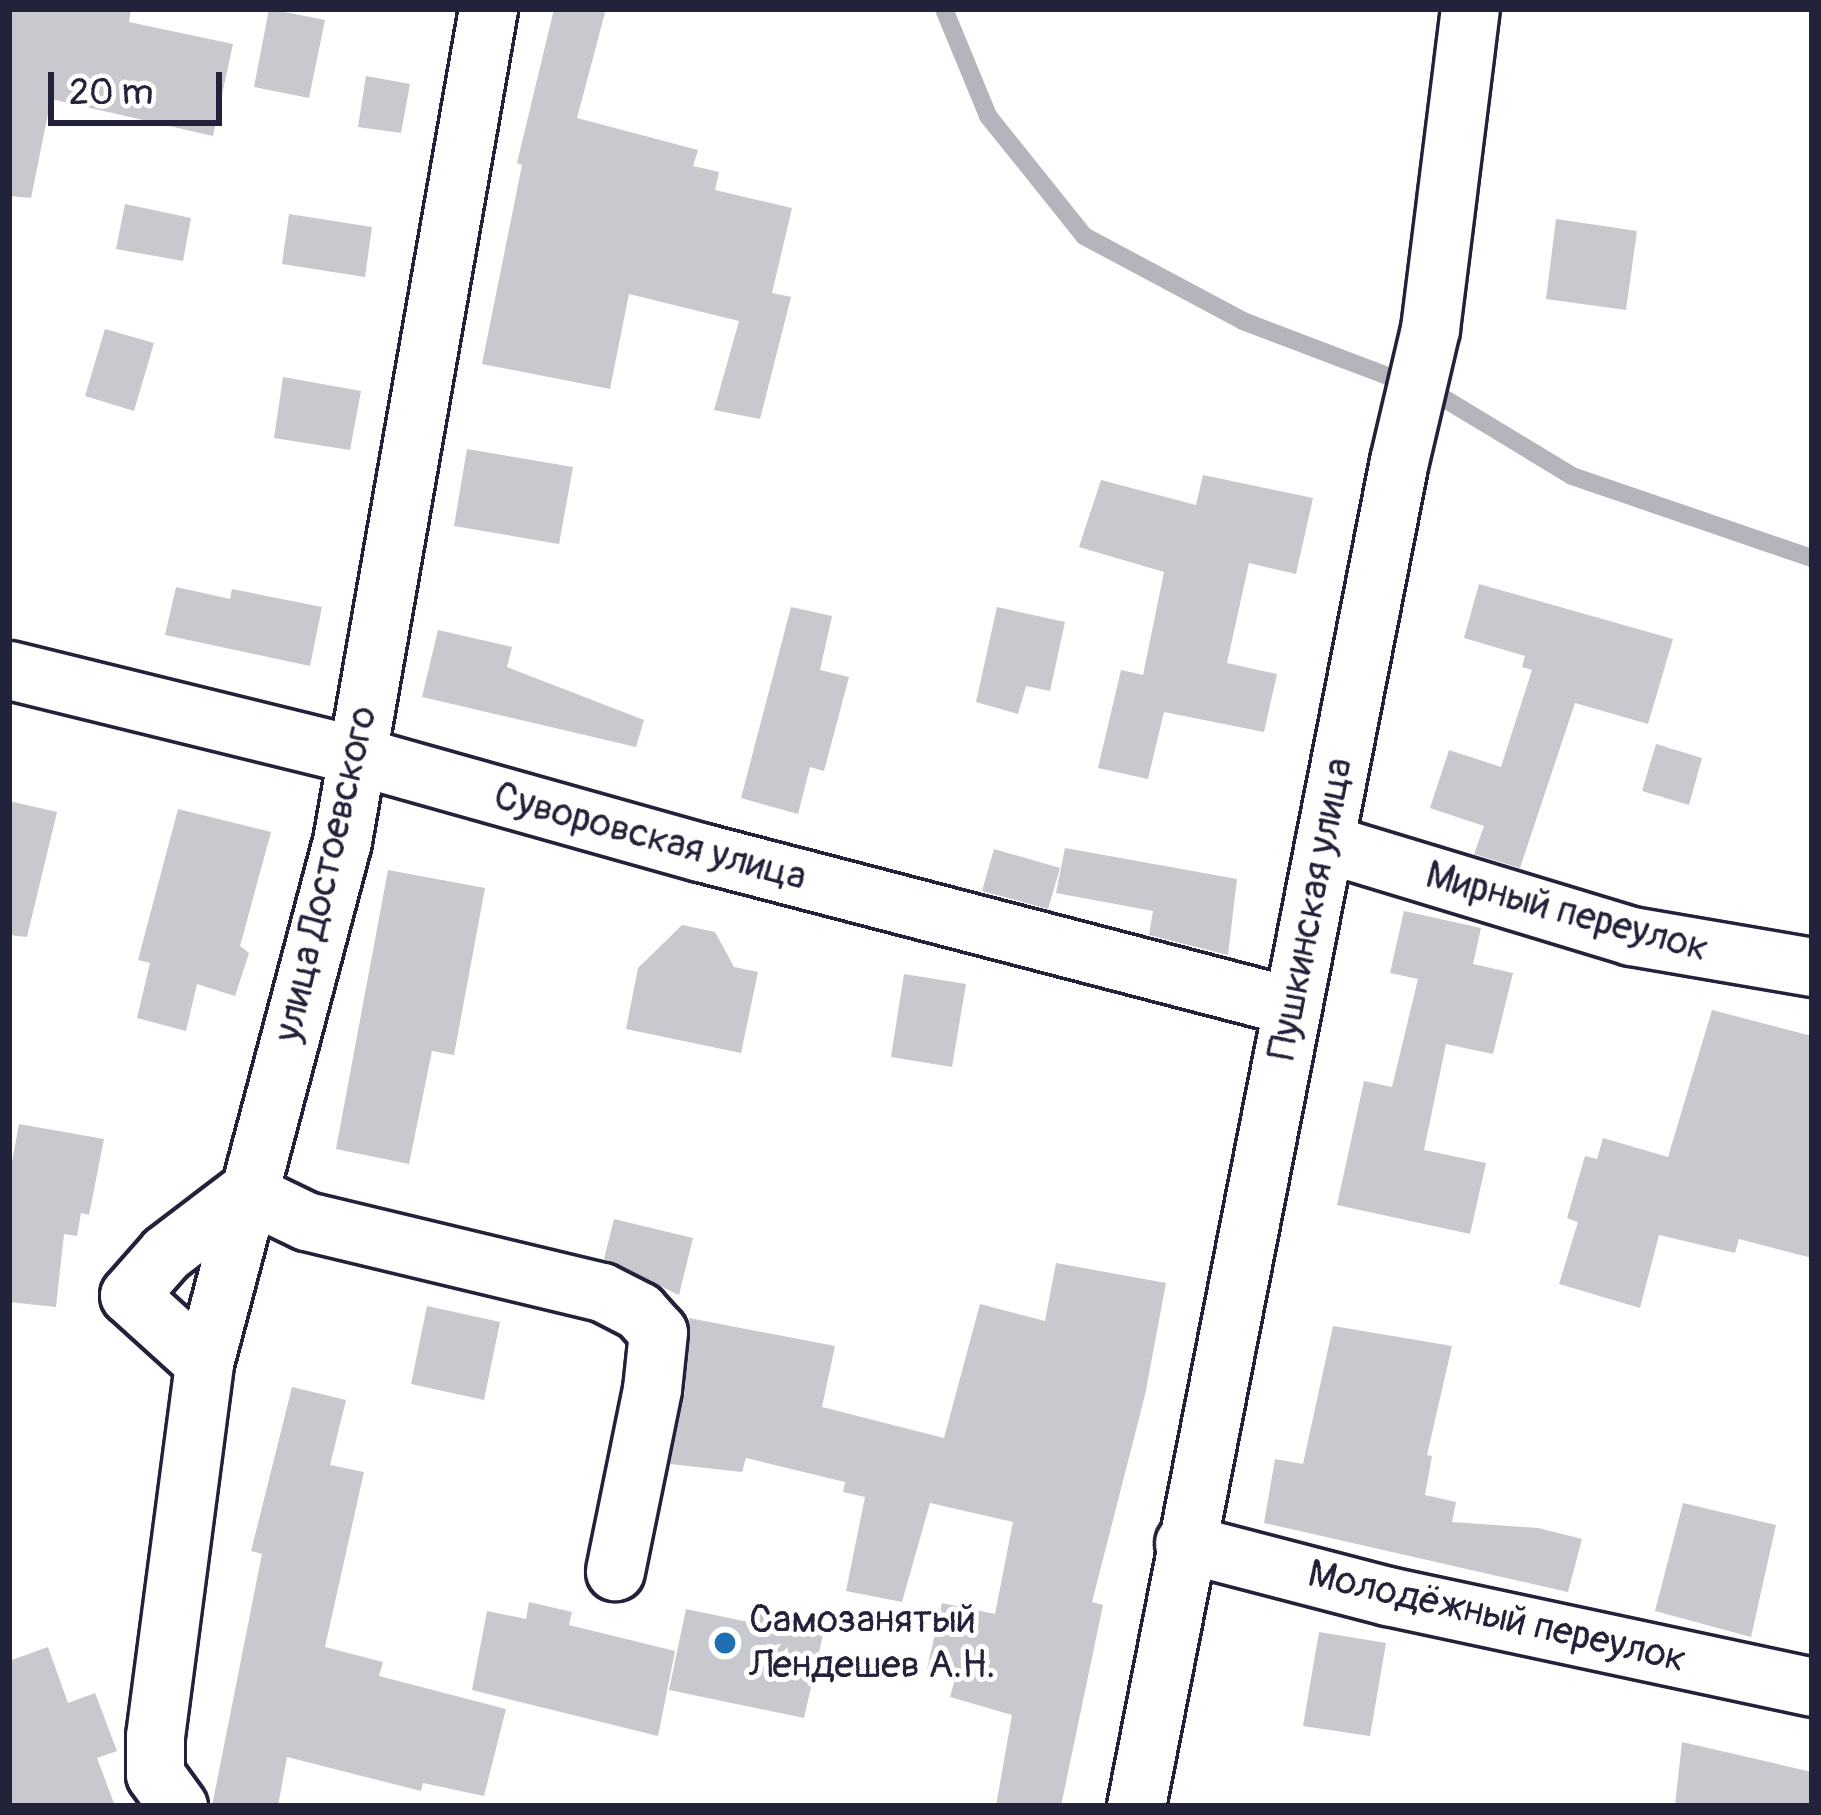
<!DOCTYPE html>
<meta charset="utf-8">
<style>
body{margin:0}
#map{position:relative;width:1821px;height:1815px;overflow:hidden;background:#fff;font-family:Pangolin,sans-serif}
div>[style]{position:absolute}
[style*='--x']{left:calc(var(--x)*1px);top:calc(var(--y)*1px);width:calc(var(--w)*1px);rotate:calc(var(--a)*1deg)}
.stream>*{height:18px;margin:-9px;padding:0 9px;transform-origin:9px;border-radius:9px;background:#b4b4bc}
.building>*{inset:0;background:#c8c8cf}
.roads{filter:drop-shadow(3px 0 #22223b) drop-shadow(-3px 0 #22223b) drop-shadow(0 3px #22223b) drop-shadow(0 -3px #22223b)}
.minor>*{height:57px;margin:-28.5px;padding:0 28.5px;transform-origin:28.5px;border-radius:28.5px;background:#fff}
.dots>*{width:33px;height:33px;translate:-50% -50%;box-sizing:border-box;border:6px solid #fff;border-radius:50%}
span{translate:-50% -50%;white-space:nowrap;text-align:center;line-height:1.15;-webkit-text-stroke:10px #fff;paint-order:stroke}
.street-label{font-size:39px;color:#22223b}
.poi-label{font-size:39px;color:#22223b}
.left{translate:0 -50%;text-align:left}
.frame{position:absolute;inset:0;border:12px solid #22223b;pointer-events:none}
.scale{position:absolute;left:48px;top:72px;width:174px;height:54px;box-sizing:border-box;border:6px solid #22223b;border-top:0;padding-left:15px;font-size:36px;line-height:42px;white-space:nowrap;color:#22223b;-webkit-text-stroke:9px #fff;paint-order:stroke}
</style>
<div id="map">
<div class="stream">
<div style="--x:944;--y:9;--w:116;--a:67.6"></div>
<div style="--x:988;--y:116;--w:154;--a:51.3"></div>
<div style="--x:1084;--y:236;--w:180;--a:28.1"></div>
<div style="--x:1243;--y:321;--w:160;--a:20.8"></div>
<div style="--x:1440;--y:396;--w:154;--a:31.2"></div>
<div style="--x:1572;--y:476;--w:254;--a:18.9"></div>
</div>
<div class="building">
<div style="clip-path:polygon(9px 9px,131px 9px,129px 22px,233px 44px,213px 136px,51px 99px,31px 198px,9px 196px)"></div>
<div style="clip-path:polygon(269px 9px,325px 20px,309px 98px,254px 87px)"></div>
<div style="clip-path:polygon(554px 9px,606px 9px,577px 118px,698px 150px,693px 166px,719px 172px,715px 190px,792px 208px,772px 293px,791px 297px,760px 419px,714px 410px,739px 321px,629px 294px,610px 389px,482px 364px,522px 165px,517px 163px)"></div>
<div style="clip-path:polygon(366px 76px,410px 84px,401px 133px,358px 127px)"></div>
<div style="clip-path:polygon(125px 204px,191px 218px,183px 261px,116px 249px)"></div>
<div style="clip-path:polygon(289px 214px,372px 227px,365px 277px,282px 264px)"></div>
<div style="clip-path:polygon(1556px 219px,1637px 231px,1626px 310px,1546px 299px)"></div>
<div style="clip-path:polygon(105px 329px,154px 343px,134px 411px,85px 396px)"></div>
<div style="clip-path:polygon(283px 377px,361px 391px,350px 450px,274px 438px)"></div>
<div style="clip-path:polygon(467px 449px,573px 467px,559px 544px,454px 526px)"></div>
<div style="clip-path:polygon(1203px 475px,1313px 498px,1296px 574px,1249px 563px,1227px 663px,1277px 674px,1264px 732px,1164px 712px,1148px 779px,1098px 768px,1121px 670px,1143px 675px,1164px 572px,1079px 547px,1101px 480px,1196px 505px)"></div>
<div style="clip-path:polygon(1479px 584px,1673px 639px,1648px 724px,1575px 703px,1520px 868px,1474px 854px,1484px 826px,1430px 808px,1449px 750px,1501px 767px,1532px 670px,1522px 667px,1525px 656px,1464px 638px)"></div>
<div style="clip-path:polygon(176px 587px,230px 599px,232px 589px,322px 607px,310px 666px,165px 635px)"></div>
<div style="clip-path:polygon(791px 607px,832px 616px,820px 670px,849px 677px,824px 771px,810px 767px,798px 814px,741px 798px)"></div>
<div style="clip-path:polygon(997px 607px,1065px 622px,1050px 691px,1026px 686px,1018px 714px,976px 702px)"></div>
<div style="clip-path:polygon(438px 630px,512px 647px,507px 667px,644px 720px,636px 747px,422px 697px)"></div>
<div style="clip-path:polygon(1656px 744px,1702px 758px,1689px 805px,1642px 791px)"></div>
<div style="clip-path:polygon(9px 801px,57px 812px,27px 937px,9px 935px)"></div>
<div style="clip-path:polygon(178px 809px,271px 832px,240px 946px,249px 953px,235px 996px,197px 984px,186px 1031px,137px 1018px,150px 963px,138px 960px)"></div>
<div style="clip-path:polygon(1065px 848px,1237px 879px,1228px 955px,1149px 935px,1153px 911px,1056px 893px)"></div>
<div style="clip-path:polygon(994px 849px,1060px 868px,1048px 909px,982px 891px)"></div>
<div style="clip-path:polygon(388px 870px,485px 888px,454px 1055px,432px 1051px,409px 1164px,336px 1149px)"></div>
<div style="clip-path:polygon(1404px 911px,1481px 928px,1473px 964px,1513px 973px,1493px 1054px,1446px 1044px,1424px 1150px,1486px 1163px,1470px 1234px,1337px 1205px,1364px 1081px,1392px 1087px,1418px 979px,1390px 973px)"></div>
<div style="clip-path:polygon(682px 925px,715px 932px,734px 967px,758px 972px,741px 1053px,626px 1029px,638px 968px)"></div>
<div style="clip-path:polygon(904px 974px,966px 984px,952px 1067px,891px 1057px)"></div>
<div style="clip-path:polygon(1712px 1010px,1812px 1036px,1812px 1258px,1739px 1239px,1735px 1253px,1659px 1235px,1640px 1308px,1559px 1284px,1578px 1222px,1567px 1218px,1585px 1156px,1597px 1159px,1603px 1138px,1668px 1157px)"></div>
<div style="clip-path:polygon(19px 1124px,104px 1139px,89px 1215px,81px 1213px,77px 1236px,64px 1234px,56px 1307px,9px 1302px,9px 1178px)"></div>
<div style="clip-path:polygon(614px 1219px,693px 1238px,679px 1295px,604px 1259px)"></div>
<div style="clip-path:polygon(1056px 1263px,1166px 1283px,1145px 1395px,1092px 1602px,1103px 1605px,1061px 1806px,996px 1806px,1012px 1715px,950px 1697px,956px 1675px,927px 1669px,942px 1603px,995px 1614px,1013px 1522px,930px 1503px,902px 1602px,846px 1591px,865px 1497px,843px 1492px,845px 1482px,746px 1458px,742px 1472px,670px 1464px,685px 1392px,689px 1318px,835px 1346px,822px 1407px,944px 1438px,980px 1304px,1045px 1321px)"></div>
<div style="clip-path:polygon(427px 1306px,500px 1322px,484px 1400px,411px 1384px)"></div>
<div style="clip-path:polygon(1333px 1326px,1452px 1346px,1427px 1455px,1432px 1456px,1425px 1495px,1456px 1502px,1452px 1522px,1538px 1528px,1582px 1539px,1568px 1592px,1264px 1523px,1275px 1459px,1303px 1464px)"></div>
<div style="clip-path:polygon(292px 1387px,346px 1400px,330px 1465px,364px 1472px,325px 1647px,383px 1662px,379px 1676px,506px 1709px,484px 1796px,423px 1783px,421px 1791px,287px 1757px,278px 1806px,212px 1806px,262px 1554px,251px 1551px)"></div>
<div style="clip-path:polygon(1683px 1503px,1776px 1525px,1751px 1637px,1655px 1611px)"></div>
<div style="clip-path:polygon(529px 1602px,572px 1612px,569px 1625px,675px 1651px,658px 1736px,472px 1690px,487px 1611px,526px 1619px)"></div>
<div style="clip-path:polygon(751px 1606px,826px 1622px,804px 1718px,669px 1690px,686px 1609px,748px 1622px)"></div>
<div style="clip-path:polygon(1319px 1632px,1386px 1643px,1370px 1736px,1303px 1726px)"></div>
<div style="clip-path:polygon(48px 1647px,68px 1703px,95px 1693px,117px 1751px,97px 1758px,115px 1806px,9px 1806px,9px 1661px)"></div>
<div style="clip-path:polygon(1682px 1742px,1812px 1772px,1812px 1806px,1675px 1806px)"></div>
</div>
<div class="roads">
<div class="minor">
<div style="--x:9;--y:670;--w:359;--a:13.8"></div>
<div style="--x:358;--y:756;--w:355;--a:15.7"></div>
<div style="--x:700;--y:852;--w:611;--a:14.61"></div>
<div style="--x:1325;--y:843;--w:320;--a:16.9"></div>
<div style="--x:1631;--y:936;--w:184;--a:9.7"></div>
<div style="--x:204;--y:1363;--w:101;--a:-137.8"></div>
<div style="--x:129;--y:1295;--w:56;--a:-48.6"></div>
<div style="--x:166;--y:1253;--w:101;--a:-37.3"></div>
<div style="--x:246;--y:1192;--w:67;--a:25.8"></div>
<div style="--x:306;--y:1221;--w:304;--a:13.5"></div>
<div style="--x:602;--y:1292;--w:42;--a:27.2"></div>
<div style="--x:639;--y:1311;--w:28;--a:48"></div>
<div style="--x:658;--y:1332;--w:57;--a:96"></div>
<div style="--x:652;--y:1389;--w:186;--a:101.5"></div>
<div style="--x:1184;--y:1543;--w:211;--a:14.6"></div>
<div style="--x:1388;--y:1596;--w:434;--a:12.1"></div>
<div style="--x:178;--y:1806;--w:39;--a:-126"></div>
<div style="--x:155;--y:1774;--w:38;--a:-90"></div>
<div style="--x:155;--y:1736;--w:376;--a:-82.5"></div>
<div style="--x:204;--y:1363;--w:540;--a:-75.19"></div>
<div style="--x:342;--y:841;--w:845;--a:-80.05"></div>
<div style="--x:1136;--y:1806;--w:1370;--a:-78.94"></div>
<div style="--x:1399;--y:461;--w:136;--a:-76.8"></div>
<div style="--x:1430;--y:329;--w:322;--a:-82.9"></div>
</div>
</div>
<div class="dots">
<div style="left:725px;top:1643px;background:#1f6fb2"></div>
</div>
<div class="street-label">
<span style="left:650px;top:837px;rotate:15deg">Суворовская улица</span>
<span style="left:326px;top:874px;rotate:-77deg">улица Достоевского</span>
<span style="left:1311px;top:909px;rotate:-79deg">Пушкинская улица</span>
<span style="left:1567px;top:912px;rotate:15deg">Мирный переулок</span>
<span style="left:1497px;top:1617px;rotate:13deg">Молодёжный переулок</span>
</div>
<div class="poi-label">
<span class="left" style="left:749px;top:1643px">Самозанятый<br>Лендешев А.Н.</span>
</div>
<div class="frame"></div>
<div class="scale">20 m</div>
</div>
